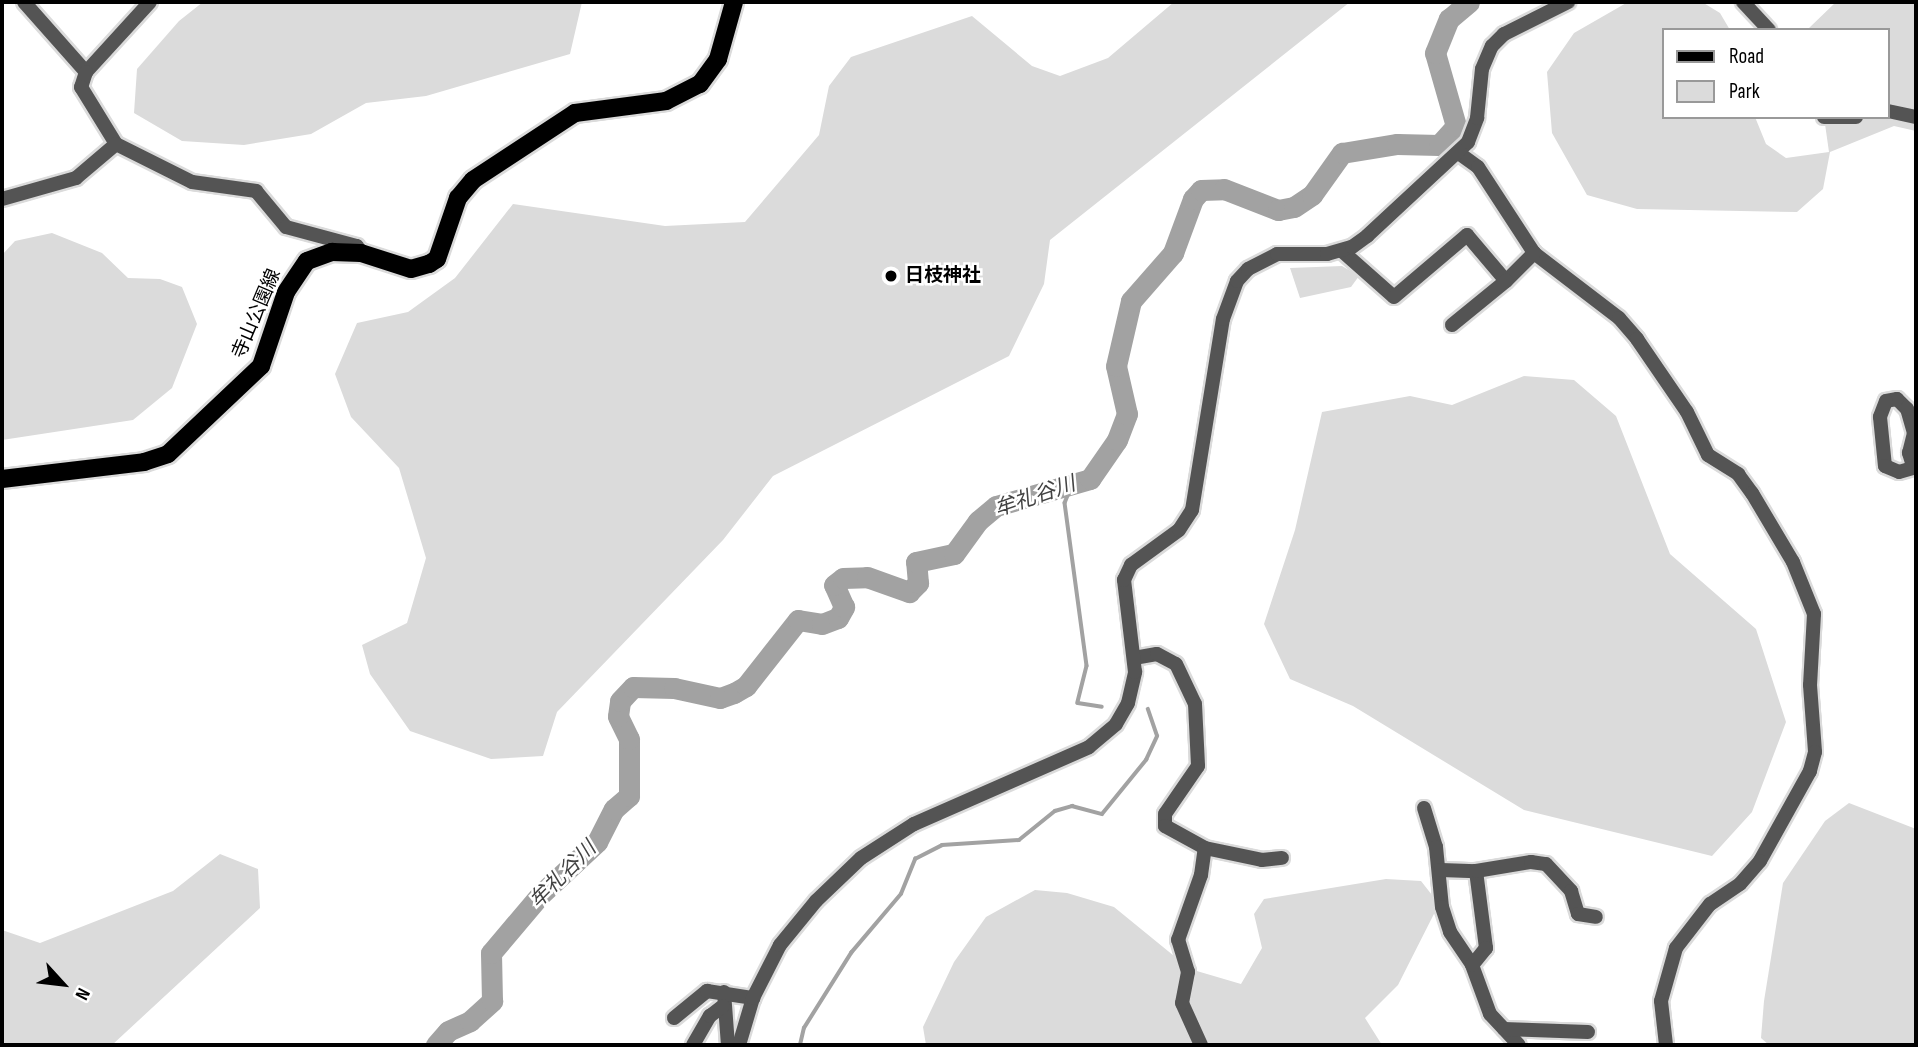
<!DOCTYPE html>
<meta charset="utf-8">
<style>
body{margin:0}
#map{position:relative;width:1918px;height:1047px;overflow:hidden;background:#fff;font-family:"Sofia Sans Condensed","Noto Sans JP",sans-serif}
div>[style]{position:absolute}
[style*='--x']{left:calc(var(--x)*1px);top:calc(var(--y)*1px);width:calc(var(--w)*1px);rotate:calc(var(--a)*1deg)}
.green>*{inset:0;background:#dbdbdb}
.stream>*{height:3.5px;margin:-1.75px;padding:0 1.75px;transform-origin:1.75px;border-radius:1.75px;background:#a2a2a2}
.river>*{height:21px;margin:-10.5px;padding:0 10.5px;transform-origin:10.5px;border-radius:10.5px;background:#a2a2a2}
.roads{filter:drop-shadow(2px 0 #dbdbdb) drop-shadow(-2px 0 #dbdbdb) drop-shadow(0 2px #dbdbdb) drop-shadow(0 -2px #dbdbdb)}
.minor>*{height:14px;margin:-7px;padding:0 7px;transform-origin:7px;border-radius:7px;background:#545454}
.major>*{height:18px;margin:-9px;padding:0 9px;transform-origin:9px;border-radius:9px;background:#000}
.dots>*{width:19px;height:19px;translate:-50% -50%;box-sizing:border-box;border:4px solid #fff;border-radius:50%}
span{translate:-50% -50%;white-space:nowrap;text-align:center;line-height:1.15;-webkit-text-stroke:5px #fff;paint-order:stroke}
.poi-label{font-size:19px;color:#000;font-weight:700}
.left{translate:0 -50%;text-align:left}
.street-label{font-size:19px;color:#000}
.water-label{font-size:21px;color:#434343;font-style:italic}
.frame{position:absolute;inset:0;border:4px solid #000;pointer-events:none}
.legend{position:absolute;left:1662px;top:28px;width:228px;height:91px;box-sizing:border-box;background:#fff;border:2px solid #999;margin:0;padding:9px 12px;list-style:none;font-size:21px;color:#000}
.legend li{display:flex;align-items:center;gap:14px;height:35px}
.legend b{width:35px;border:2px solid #999}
.north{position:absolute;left:28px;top:949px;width:70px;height:70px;-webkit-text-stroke:5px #fff;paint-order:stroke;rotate:117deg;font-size:19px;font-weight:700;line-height:28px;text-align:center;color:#000}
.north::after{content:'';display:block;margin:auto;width:24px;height:32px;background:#000;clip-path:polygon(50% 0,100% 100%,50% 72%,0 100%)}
</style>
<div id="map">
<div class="green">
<div style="clip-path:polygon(203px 2px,582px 2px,570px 54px,426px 96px,366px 103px,311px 134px,244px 145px,182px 141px,134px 113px,137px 69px,179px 21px)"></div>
<div style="clip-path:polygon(1174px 2px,1350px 2px,1050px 240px,1044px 284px,1009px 356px,773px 476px,723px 540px,557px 712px,543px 756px,491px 759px,410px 731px,370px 674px,362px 645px,407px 623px,426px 558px,399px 468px,351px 417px,335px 374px,357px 323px,408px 312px,455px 278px,513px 204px,665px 226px,745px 222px,819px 135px,829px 86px,851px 57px,972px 16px,1032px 66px,1060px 76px,1108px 58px)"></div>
<div style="clip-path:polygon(1628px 2px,1702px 2px,1720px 13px,1730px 30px,1664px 30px,1664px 117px,1755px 117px,1766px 144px,1786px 158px,1829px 152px,1824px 117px,1888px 117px,1888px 30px,1809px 28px,1836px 2px,1916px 2px,1916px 131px,1894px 126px,1830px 152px,1823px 189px,1797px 212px,1637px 209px,1587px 195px,1552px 133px,1547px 72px,1574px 33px)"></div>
<div style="clip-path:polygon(52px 233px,102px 253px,128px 278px,160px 279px,182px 287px,197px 324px,172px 388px,133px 420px,2px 440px,2px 255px,15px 241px)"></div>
<div style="clip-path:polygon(1342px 266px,1359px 276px,1351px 287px,1300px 298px,1290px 268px)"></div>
<div style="clip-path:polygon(1524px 376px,1574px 380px,1616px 416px,1670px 554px,1756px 629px,1786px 722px,1752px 812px,1712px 856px,1524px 810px,1353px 706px,1290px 679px,1264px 624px,1295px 530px,1322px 412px,1410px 396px,1452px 405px)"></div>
<div style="clip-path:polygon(1849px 803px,1916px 829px,1916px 1045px,1769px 1045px,1761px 1038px,1764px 1001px,1783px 883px,1825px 821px)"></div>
<div style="clip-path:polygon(220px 854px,258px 869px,260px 908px,112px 1045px,2px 1045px,2px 930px,40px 943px,173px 891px)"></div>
<div style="clip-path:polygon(1386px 879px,1421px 881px,1439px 904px,1398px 985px,1365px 1018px,1382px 1045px,926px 1045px,923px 1027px,954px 962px,986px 917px,1035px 890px,1067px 893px,1114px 907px,1190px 969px,1241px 984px,1262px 948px,1254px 914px,1264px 899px)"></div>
</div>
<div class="stream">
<div style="--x:1072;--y:486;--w:18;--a:112"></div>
<div style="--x:1065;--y:503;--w:164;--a:82.3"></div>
<div style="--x:1087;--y:666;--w:38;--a:104"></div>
<div style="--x:1078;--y:703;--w:24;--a:9"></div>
<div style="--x:800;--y:1045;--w:17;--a:-77"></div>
<div style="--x:804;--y:1028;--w:89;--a:-57.9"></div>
<div style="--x:851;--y:953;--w:77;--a:-49.7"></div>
<div style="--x:901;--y:894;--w:38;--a:-68"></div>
<div style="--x:915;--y:859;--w:30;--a:-27"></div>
<div style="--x:942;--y:845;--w:77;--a:-3.7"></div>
<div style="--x:1019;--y:840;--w:46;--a:-38.9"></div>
<div style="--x:1055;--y:811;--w:18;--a:-16"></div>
<div style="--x:1072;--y:806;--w:31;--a:15"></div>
<div style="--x:1102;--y:814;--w:70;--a:-50.8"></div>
<div style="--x:1146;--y:760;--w:26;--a:-65"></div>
<div style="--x:1157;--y:736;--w:28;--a:-109"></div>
</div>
<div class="river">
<div style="--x:436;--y:1045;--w:18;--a:-49"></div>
<div style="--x:448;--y:1031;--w:24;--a:-24"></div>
<div style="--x:470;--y:1021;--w:30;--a:-42"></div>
<div style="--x:492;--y:1001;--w:48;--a:-91.2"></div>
<div style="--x:491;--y:953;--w:76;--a:-49.8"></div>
<div style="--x:540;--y:895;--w:78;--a:-42.9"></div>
<div style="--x:597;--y:842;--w:37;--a:-63"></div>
<div style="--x:614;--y:809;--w:20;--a:-41"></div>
<div style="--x:629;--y:796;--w:57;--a:-90"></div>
<div style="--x:629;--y:739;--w:25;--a:-116"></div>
<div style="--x:618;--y:716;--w:15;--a:-82"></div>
<div style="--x:620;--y:701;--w:19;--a:-47"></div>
<div style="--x:633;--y:687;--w:41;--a:1.4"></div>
<div style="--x:674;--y:688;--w:47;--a:12.3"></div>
<div style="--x:720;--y:698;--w:15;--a:-20"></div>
<div style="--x:734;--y:693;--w:14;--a:-30"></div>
<div style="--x:746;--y:686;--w:84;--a:-51.8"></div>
<div style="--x:798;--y:620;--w:24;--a:9"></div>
<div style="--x:822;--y:624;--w:17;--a:-21"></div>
<div style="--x:838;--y:618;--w:13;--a:-61"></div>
<div style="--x:844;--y:607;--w:24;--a:-114"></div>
<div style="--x:834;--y:585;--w:11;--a:-38"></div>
<div style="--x:843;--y:578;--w:24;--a:-2"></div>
<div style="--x:867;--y:577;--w:45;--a:19.7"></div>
<div style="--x:909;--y:592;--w:13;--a:-45"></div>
<div style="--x:918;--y:583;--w:21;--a:-95"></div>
<div style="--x:916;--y:562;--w:39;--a:-12"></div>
<div style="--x:954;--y:554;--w:41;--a:-54"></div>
<div style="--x:978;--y:521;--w:23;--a:-40"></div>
<div style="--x:996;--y:506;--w:98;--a:-16"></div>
<div style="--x:1090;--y:479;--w:47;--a:-55.3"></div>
<div style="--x:1117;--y:440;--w:28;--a:-69"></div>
<div style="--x:1127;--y:414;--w:49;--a:-102.9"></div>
<div style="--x:1116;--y:366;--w:67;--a:-77"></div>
<div style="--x:1131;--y:301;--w:64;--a:-48.8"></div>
<div style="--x:1173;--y:253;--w:58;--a:-69.7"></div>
<div style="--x:1193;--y:199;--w:12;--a:-48"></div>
<div style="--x:1201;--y:190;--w:23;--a:-2"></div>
<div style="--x:1224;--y:189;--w:58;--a:21.3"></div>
<div style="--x:1278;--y:210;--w:16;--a:-11"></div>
<div style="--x:1294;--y:207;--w:22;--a:-34"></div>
<div style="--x:1312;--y:195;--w:52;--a:-54.5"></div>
<div style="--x:1342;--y:153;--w:56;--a:-9.3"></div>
<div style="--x:1397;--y:144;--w:42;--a:1.4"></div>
<div style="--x:1439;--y:145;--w:25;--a:-48"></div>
<div style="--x:1456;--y:126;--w:76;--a:-106"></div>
<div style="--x:1435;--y:53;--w:37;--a:-68"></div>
<div style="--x:1449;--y:19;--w:26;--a:-40"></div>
</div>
<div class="roads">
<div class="minor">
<div style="--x:24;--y:2;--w:94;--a:48.5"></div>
<div style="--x:150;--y:2;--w:95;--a:132.4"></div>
<div style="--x:86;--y:72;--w:16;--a:108"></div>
<div style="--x:81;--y:87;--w:67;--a:58.4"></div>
<div style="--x:116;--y:144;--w:85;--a:26.6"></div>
<div style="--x:192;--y:182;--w:65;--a:8"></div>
<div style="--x:256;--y:191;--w:47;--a:50.2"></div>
<div style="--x:286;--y:227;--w:73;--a:15"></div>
<div style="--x:357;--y:246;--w:8;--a:60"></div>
<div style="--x:1743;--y:2;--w:38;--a:47"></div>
<div style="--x:1888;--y:111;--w:29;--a:12"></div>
<div style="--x:1824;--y:117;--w:32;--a:0"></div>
<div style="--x:1460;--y:154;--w:22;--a:36"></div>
<div style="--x:1478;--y:167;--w:103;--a:56.9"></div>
<div style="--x:1534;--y:253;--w:107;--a:37.4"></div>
<div style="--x:1619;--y:318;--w:28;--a:49"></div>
<div style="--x:1637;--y:339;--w:88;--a:55.6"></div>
<div style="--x:1687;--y:412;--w:48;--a:64"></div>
<div style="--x:1708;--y:455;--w:36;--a:32"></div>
<div style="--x:1738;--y:474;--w:24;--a:54"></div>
<div style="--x:1752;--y:493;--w:80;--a:59.3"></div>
<div style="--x:1793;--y:562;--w:56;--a:68"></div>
<div style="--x:1814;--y:614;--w:71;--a:93.2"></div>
<div style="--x:1810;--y:685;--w:67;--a:85.7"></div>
<div style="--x:1815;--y:752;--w:20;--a:105"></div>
<div style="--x:1810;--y:771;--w:103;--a:119.1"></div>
<div style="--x:1760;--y:861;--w:30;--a:131"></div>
<div style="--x:1740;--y:884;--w:36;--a:146"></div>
<div style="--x:1710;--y:904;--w:56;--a:127.7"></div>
<div style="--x:1676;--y:948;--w:55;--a:105.8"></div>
<div style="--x:1661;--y:1001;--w:44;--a:83.5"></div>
<div style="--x:2;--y:199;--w:77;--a:-15.8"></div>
<div style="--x:76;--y:178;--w:52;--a:-40.4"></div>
<div style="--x:1342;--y:251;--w:69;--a:41.5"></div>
<div style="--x:1394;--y:297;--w:96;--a:-40.3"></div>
<div style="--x:1467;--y:235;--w:60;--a:49.7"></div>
<div style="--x:1506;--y:281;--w:40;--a:-45"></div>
<div style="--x:1452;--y:325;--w:70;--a:-39.2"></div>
<div style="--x:1913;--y:466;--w:14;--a:-107"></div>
<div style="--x:1909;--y:453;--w:21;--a:-76"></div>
<div style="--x:1914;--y:433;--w:25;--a:-106"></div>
<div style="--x:1907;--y:409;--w:14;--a:-135"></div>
<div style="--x:1897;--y:399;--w:11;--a:170"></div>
<div style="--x:1886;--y:401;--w:17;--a:111"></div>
<div style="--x:1880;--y:417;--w:49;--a:84.2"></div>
<div style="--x:1885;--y:466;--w:15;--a:23"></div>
<div style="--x:1899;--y:472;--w:18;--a:-16"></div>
<div style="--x:1134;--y:658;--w:23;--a:-10"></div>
<div style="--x:1157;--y:654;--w:21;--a:28"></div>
<div style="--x:1176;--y:664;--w:44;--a:64.6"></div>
<div style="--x:1195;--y:704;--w:62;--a:87.2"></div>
<div style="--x:1198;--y:766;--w:58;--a:124.5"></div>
<div style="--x:1165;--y:814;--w:12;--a:90"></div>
<div style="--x:1165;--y:826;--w:46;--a:28.8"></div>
<div style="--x:1205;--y:848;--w:58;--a:11.9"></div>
<div style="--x:1262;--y:860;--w:20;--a:-6"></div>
<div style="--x:1424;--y:808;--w:41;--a:72.9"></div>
<div style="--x:1436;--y:847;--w:60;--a:84.3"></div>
<div style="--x:1442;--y:907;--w:26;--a:72"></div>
<div style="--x:1450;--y:932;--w:40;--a:56"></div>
<div style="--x:1472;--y:965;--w:52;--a:69.8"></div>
<div style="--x:1490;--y:1014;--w:42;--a:46.9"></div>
<div style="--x:1441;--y:870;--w:35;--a:2"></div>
<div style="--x:1476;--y:871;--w:78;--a:82.6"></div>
<div style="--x:1486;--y:948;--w:22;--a:129"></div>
<div style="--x:1476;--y:871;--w:56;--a:-9.3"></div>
<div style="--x:1531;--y:862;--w:15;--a:8"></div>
<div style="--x:1546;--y:864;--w:37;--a:47"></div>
<div style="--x:1571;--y:891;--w:24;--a:73"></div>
<div style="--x:1578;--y:914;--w:18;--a:9"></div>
<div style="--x:724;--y:992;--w:53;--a:85.7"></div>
<div style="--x:674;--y:1018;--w:43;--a:-39.3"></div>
<div style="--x:707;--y:991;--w:47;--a:8.7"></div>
<div style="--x:1504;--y:1029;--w:84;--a:2"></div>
<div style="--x:693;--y:1045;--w:34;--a:-60"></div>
<div style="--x:710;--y:1016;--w:16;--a:-38"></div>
<div style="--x:739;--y:1045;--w:49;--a:-73.4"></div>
<div style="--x:753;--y:998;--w:59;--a:-63"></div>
<div style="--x:780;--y:945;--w:57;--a:-50.7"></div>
<div style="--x:816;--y:901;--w:62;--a:-43.7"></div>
<div style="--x:861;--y:858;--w:63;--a:-32.7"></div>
<div style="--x:914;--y:824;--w:191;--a:-23.7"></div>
<div style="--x:1089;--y:747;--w:35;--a:-40"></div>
<div style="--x:1116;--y:724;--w:24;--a:-60"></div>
<div style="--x:1128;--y:703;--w:32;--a:-77"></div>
<div style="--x:1135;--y:672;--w:93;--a:-96.8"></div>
<div style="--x:1124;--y:580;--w:17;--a:-65"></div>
<div style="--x:1131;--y:565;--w:59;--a:-36.1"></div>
<div style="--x:1179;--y:530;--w:24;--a:-57"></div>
<div style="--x:1192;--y:510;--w:193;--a:-80.8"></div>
<div style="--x:1223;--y:319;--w:40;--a:-69.8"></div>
<div style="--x:1237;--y:281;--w:16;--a:-47"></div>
<div style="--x:1248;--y:269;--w:33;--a:-27"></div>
<div style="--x:1277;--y:254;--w:50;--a:0"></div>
<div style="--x:1327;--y:254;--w:26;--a:-16"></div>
<div style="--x:1352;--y:247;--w:19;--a:-36"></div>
<div style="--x:1367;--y:236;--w:138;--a:-42.9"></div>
<div style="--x:1468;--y:142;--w:26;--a:-69"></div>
<div style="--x:1477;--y:118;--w:49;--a:-84.2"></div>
<div style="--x:1482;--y:69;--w:25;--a:-67"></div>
<div style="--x:1492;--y:46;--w:17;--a:-45"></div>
<div style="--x:1504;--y:34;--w:72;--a:-26.6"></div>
<div style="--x:1201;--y:1045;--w:46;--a:-114.3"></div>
<div style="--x:1182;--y:1003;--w:32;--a:-79"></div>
<div style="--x:1188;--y:972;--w:34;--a:-107"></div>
<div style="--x:1178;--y:940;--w:69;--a:-70.5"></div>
<div style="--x:1201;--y:875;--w:27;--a:-82"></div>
</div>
<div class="major">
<div style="--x:2;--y:479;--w:143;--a:-6.8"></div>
<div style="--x:144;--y:462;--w:25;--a:-18"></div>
<div style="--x:168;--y:454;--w:128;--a:-43.4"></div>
<div style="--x:261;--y:366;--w:78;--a:-71.3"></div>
<div style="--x:286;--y:292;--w:37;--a:-56"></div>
<div style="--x:307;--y:261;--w:27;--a:-20"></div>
<div style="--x:332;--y:252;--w:29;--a:2"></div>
<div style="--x:361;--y:253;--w:52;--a:17.7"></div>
<div style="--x:411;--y:269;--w:19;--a:-16"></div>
<div style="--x:429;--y:264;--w:9;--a:-32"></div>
<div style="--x:437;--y:259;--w:65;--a:-71"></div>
<div style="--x:458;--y:198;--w:23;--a:-50"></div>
<div style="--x:473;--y:180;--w:122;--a:-33.3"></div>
<div style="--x:575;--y:113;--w:92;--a:-7.5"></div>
<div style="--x:666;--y:101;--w:38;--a:-27"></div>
<div style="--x:700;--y:84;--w:31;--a:-54"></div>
<div style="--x:718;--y:59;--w:59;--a:-74.3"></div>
</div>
</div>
<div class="dots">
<div style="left:891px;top:276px;background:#000"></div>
</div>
<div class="poi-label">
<span class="left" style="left:905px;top:276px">日枝神社</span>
</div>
<div class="street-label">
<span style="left:257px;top:314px;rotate:-67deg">寺山公園線</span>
</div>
<div class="water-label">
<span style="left:1035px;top:497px;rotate:-19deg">牟礼谷川</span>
<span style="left:563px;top:875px;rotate:-45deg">牟礼谷川</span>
</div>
<div class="frame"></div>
<ul class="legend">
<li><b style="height:9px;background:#000"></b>Road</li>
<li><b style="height:19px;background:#dbdbdb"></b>Park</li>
</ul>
<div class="north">N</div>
</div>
